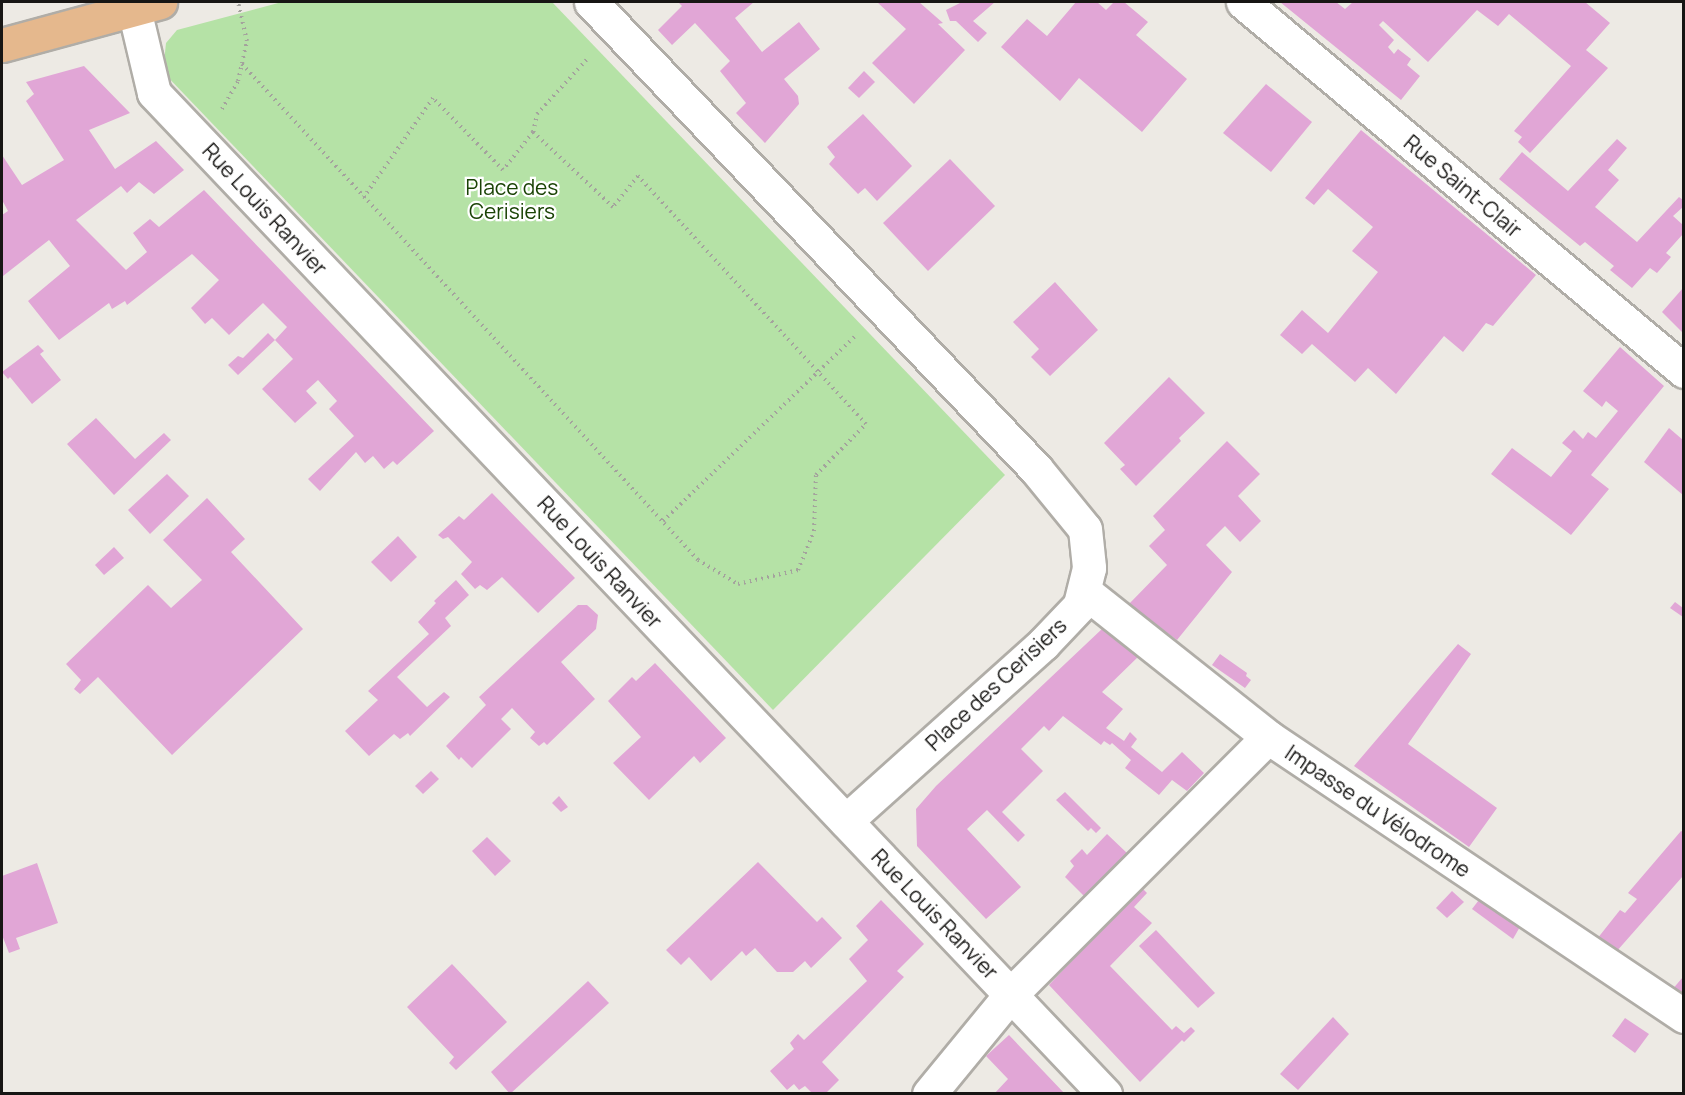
<!DOCTYPE html>
<meta charset="utf-8">
<style>
body{margin:0}
#map{position:relative;width:1685px;height:1095px;overflow:hidden;background:#edeae4;font-family:Manrope,sans-serif}
div>[style]{position:absolute}
[style*='--x']{left:calc(var(--x)*1px);top:calc(var(--y)*1px);width:calc(var(--w)*1px);rotate:calc(var(--a)*1deg)}
.green>*{inset:0;background:#b5e2a6}
.building>*{inset:0;background:#e1a6d6}
.path>*{height:4px;margin-top:-2px;transform-origin:0;background:repeating-linear-gradient(90deg,#a4a29d 0 1.5px,transparent 0 6px)}
.roads{filter:drop-shadow(2px 0 #b0ada7) drop-shadow(-2px 0 #b0ada7) drop-shadow(0 2px #b0ada7) drop-shadow(0 -2px #b0ada7)}
.street>*{height:33px;margin:-16.5px;padding:0 16.5px;transform-origin:16.5px;border-radius:16.5px;background:#fff}
.primary>*{height:33px;margin:-16.5px;padding:0 16.5px;transform-origin:16.5px;border-radius:16.5px;background:#e5b88d}
span{translate:-50% -50%;white-space:nowrap;text-align:center;line-height:1.15;-webkit-text-stroke:4.5px #fff;paint-order:stroke}
.street-label{font-size:21px;color:#171614}
.park-label{font-size:21px;color:#1a4305}
.frame{position:absolute;inset:0;border:3px solid #171614;pointer-events:none}
</style>
<div id="map">
<div class="green">
<div style="clip-path:polygon(282px 2px,552px 2px,1005px 475px,773px 710px,163px 72px,166px 43px,177px 30px)"></div>
</div>
<div class="building">
<div style="clip-path:polygon(678px 2px,754px 2px,735px 18px,762px 52px,799px 22px,820px 49px,784px 79px,798px 96px,799px 104px,765px 143px,736px 113px,746px 103px,720px 71px,730px 61px,695px 23px,672px 45px,658px 30px,682px 6px)"></div>
<div style="clip-path:polygon(877px 2px,919px 2px,943px 23px,938px 24px,965px 50px,914px 104px,872px 63px,906px 29px)"></div>
<div style="clip-path:polygon(962px 2px,995px 2px,973px 21px,987px 33px,978px 42px,956px 21px,950px 21px,946px 10px)"></div>
<div style="clip-path:polygon(1076px 2px,1097px 2px,1106px 10px,1114px 2px,1124px 2px,1148px 22px,1136px 35px,1187px 79px,1142px 132px,1079px 78px,1060px 101px,1001px 47px,1027px 19px,1047px 36px)"></div>
<div style="clip-path:polygon(1280px 2px,1336px 2px,1345px 9px,1353px 2px,1585px 2px,1610px 23px,1586px 50px,1608px 68px,1530px 153px,1518px 142px,1522px 137px,1514px 131px,1571px 66px,1509px 14px,1498px 26px,1477px 10px,1428px 62px,1383px 21px,1379px 25px,1394px 40px,1388px 47px,1394px 54px,1398px 49px,1411px 59px,1407px 65px,1420px 76px,1401px 100px)"></div>
<div style="clip-path:polygon(84px 66px,130px 113px,89px 130px,115px 169px,156px 141px,184px 170px,154px 194px,139px 182px,127px 193px,121px 186px,76px 220px,126px 270px,147px 252px,133px 233px,150px 219px,159px 227px,204px 190px,434px 431px,397px 465px,393px 461px,384px 469px,373px 456px,365px 463px,356px 452px,320px 491px,308px 479px,354px 436px,329px 409px,337px 401px,318px 380px,306px 391px,317px 403px,295px 423px,262px 389px,293px 359px,275px 340px,238px 375px,228px 365px,238px 356px,243px 358px,268px 333px,275px 340px,287px 327px,263px 303px,229px 335px,212px 318px,205px 324px,191px 308px,219px 280px,192px 254px,127px 305px,125px 301px,112px 309px,109px 303px,59px 340px,28px 301px,70px 266px,49px 240px,3px 276px,2px 274px,2px 215px,8px 211px,2px 200px,2px 155px,22px 185px,64px 160px,26px 101px,34px 94px,26px 82px)"></div>
<div style="clip-path:polygon(864px 71px,875px 82px,859px 98px,848px 88px)"></div>
<div style="clip-path:polygon(1266px 84px,1312px 122px,1271px 172px,1223px 133px)"></div>
<div style="clip-path:polygon(863px 114px,912px 166px,877px 201px,865px 188px,858px 194px,829px 164px,835px 157px,827px 147px)"></div>
<div style="clip-path:polygon(1361px 130px,1536px 275px,1493px 326px,1486px 323px,1463px 352px,1444px 336px,1396px 394px,1368px 368px,1355px 382px,1312px 344px,1302px 354px,1280px 335px,1302px 310px,1328px 333px,1378px 272px,1352px 251px,1373px 227px,1328px 189px,1314px 205px,1305px 198px)"></div>
<div style="clip-path:polygon(1617px 139px,1627px 148px,1608px 170px,1619px 180px,1595px 207px,1637px 242px,1679px 197px,1683px 200px,1683px 207px,1673px 216px,1683px 225px,1683px 234px,1666px 253px,1671px 257px,1657px 273px,1650px 268px,1632px 288px,1610px 270px,1614px 266px,1585px 242px,1580px 246px,1499px 179px,1522px 152px,1568px 191px)"></div>
<div style="clip-path:polygon(950px 159px,995px 206px,928px 271px,883px 223px)"></div>
<div style="clip-path:polygon(1055px 282px,1098px 330px,1050px 376px,1031px 357px,1039px 349px,1013px 322px)"></div>
<div style="clip-path:polygon(1683px 288px,1683px 333px,1662px 312px)"></div>
<div style="clip-path:polygon(38px 345px,44px 351px,40px 354px,61px 380px,32px 404px,10px 377px,8px 379px,2px 372px)"></div>
<div style="clip-path:polygon(1620px 347px,1664px 386px,1591px 475px,1609px 489px,1571px 535px,1491px 474px,1512px 448px,1551px 477px,1572px 451px,1562px 443px,1574px 430px,1583px 439px,1588px 432px,1596px 438px,1618px 411px,1606px 401px,1602px 407px,1583px 391px)"></div>
<div style="clip-path:polygon(1169px 377px,1205px 413px,1179px 438px,1181px 441px,1136px 486px,1120px 469px,1125px 465px,1104px 443px)"></div>
<div style="clip-path:polygon(96px 418px,135px 459px,164px 433px,171px 440px,114px 495px,67px 444px)"></div>
<div style="clip-path:polygon(1669px 428px,1683px 440px,1683px 495px,1644px 462px)"></div>
<div style="clip-path:polygon(1227px 441px,1260px 474px,1238px 496px,1261px 521px,1240px 542px,1225px 526px,1206px 545px,1232px 572px,1177px 640px,1128px 605px,1167px 565px,1149px 546px,1165px 530px,1153px 516px)"></div>
<div style="clip-path:polygon(167px 474px,189px 496px,150px 534px,128px 510px)"></div>
<div style="clip-path:polygon(492px 493px,575px 578px,538px 613px,502px 577px,487px 590px,480px 585px,475px 589px,461px 574px,472px 562px,448px 537px,443px 539px,438px 535px,459px 516px,464px 520px)"></div>
<div style="clip-path:polygon(207px 498px,245px 539px,231px 552px,303px 629px,172px 755px,98px 677px,80px 694px,74px 689px,81px 680px,66px 664px,148px 585px,171px 608px,202px 580px,163px 540px)"></div>
<div style="clip-path:polygon(398px 536px,417px 557px,391px 582px,371px 562px)"></div>
<div style="clip-path:polygon(114px 547px,124px 558px,104px 575px,95px 565px)"></div>
<div style="clip-path:polygon(456px 580px,469px 595px,445px 618px,451px 626px,397px 677px,427px 707px,444px 692px,450px 697px,410px 736px,408px 733px,400px 739px,394px 734px,369px 756px,345px 731px,378px 700px,368px 691px,429px 634px,418px 622px,436px 603px,434px 601px)"></div>
<div style="clip-path:polygon(1675px 602px,1683px 608px,1683px 617px,1670px 608px)"></div>
<div style="clip-path:polygon(578px 605px,587px 605px,598px 615px,596px 629px,561px 662px,595px 699px,547px 745px,544px 742px,539px 746px,530px 738px,535px 732px,512px 708px,501px 719px,511px 729px,472px 768px,461px 757px,459px 760px,446px 746px,486px 705px,479px 697px)"></div>
<div style="clip-path:polygon(1103px 628px,1140px 655px,1102px 692px,1123px 709px,1106px 728px,1124px 741px,1130px 732px,1137px 739px,1131px 747px,1162px 772px,1182px 752px,1204px 773px,1187px 791px,1172px 780px,1159px 795px,1125px 768px,1131px 760px,1112px 743px,1110px 745px,1104px 741px,1101px 745px,1063px 716px,1049px 731px,1044px 726px,1021px 749px,1043px 771px,1002px 812px,1025px 835px,1018px 842px,987px 810px,967px 829px,1021px 887px,986px 919px,917px 846px,916px 809px,936px 786px)"></div>
<div style="clip-path:polygon(1458px 644px,1471px 654px,1408px 744px,1497px 808px,1469px 847px,1354px 766px)"></div>
<div style="clip-path:polygon(1220px 654px,1247px 673px,1246px 676px,1251px 680px,1245px 688px,1212px 665px)"></div>
<div style="clip-path:polygon(655px 663px,726px 738px,700px 763px,694px 756px,649px 800px,613px 763px,641px 737px,608px 701px,632px 677px,636px 681px)"></div>
<div style="clip-path:polygon(431px 771px,439px 779px,423px 794px,415px 786px)"></div>
<div style="clip-path:polygon(1065px 792px,1101px 828px,1096px 833px,1091px 828px,1088px 831px,1056px 800px)"></div>
<div style="clip-path:polygon(559px 796px,568px 807px,561px 812px,552px 803px)"></div>
<div style="clip-path:polygon(1681px 831px,1683px 832px,1683px 876px,1616px 952px,1597px 939px,1620px 910px,1625px 913px,1637px 899px,1628px 893px)"></div>
<div style="clip-path:polygon(1107px 834px,1128px 854px,1086px 898px,1065px 877px,1074px 866px,1070px 861px,1082px 849px,1087px 855px)"></div>
<div style="clip-path:polygon(487px 837px,511px 861px,495px 876px,472px 851px)"></div>
<div style="clip-path:polygon(758px 862px,817px 922px,822px 917px,842px 938px,811px 968px,805px 961px,793px 972px,777px 972px,755px 948px,746px 956px,742px 951px,711px 981px,689px 957px,681px 965px,666px 950px)"></div>
<div style="clip-path:polygon(37px 863px,58px 923px,16px 938px,20px 949px,9px 953px,2px 935px,2px 876px)"></div>
<div style="clip-path:polygon(1141px 887px,1147px 893px,1134px 907px,1152px 923px,1110px 966px,1172px 1030px,1176px 1026px,1184px 1033px,1191px 1027px,1195px 1031px,1184px 1042px,1182px 1040px,1140px 1082px,1049px 985px)"></div>
<div style="clip-path:polygon(1452px 891px,1464px 902px,1447px 918px,1436px 908px)"></div>
<div style="clip-path:polygon(1482px 896px,1521px 925px,1513px 939px,1472px 909px)"></div>
<div style="clip-path:polygon(881px 900px,924px 944px,897px 971px,904px 977px,822px 1062px,839px 1080px,825px 1094px,813px 1094px,805px 1086px,799px 1090px,794px 1084px,787px 1090px,770px 1071px,794px 1049px,790px 1043px,798px 1034px,804px 1040px,867px 981px,849px 959px,868px 940px,856px 926px)"></div>
<div style="clip-path:polygon(1156px 930px,1215px 993px,1198px 1008px,1139px 946px)"></div>
<div style="clip-path:polygon(452px 964px,507px 1022px,456px 1070px,449px 1063px,454px 1057px,407px 1007px)"></div>
<div style="clip-path:polygon(1683px 977px,1683px 1000px,1671px 991px)"></div>
<div style="clip-path:polygon(588px 981px,609px 1003px,510px 1094px,491px 1072px)"></div>
<div style="clip-path:polygon(1333px 1017px,1349px 1034px,1298px 1090px,1280px 1074px)"></div>
<div style="clip-path:polygon(1625px 1018px,1649px 1034px,1635px 1053px,1612px 1036px)"></div>
<div style="clip-path:polygon(1009px 1035px,1065px 1094px,994px 1094px,1008px 1079px,986px 1056px)"></div>
</div>
<div class="path">
<div style="--x:242;--y:64;--w:674;--a:47.41"></div>
<div style="--x:698;--y:560;--w:47;--a:31"></div>
<div style="--x:738;--y:584;--w:62;--a:-13.1"></div>
<div style="--x:798;--y:570;--w:42;--a:-67.7"></div>
<div style="--x:814;--y:531;--w:56;--a:-88"></div>
<div style="--x:816;--y:475;--w:71;--a:-45.6"></div>
<div style="--x:866;--y:424;--w:337;--a:-132.6"></div>
<div style="--x:638;--y:176;--w:40;--a:129"></div>
<div style="--x:613;--y:207;--w:110;--a:-136.8"></div>
<div style="--x:533;--y:132;--w:48;--a:128.3"></div>
<div style="--x:503;--y:170;--w:100;--a:-134.2"></div>
<div style="--x:433;--y:98;--w:121;--a:124.9"></div>
<div style="--x:222;--y:109;--w:32;--a:-60"></div>
<div style="--x:238;--y:81;--w:41;--a:-77.3"></div>
<div style="--x:247;--y:41;--w:40;--a:-103"></div>
<div style="--x:533;--y:132;--w:18;--a:-77"></div>
<div style="--x:537;--y:114;--w:77;--a:-47.6"></div>
<div style="--x:663;--y:521;--w:267;--a:-43.9"></div>
</div>
<div class="roads">
<div class="street">
<div style="--x:591;--y:2;--w:645;--a:46.38"></div>
<div style="--x:1036;--y:469;--w:77;--a:50.8"></div>
<div style="--x:1085;--y:529;--w:39;--a:84"></div>
<div style="--x:1089;--y:568;--w:38;--a:104"></div>
<div style="--x:1080;--y:605;--w:54;--a:133.5"></div>
<div style="--x:1043;--y:644;--w:265;--a:138.1"></div>
<div style="--x:1243;--y:2;--w:575;--a:39.92"></div>
<div style="--x:134;--y:9;--w:86;--a:76.6"></div>
<div style="--x:154;--y:93;--w:1381;--a:46.47"></div>
<div style="--x:1084;--y:591;--w:235;--a:38.4"></div>
<div style="--x:1268;--y:737;--w:501;--a:33.85"></div>
<div style="--x:929;--y:1094;--w:129;--a:-50.6"></div>
<div style="--x:1011;--y:994;--w:363;--a:-45"></div>
</div>
<div class="primary">
<div style="--x:2;--y:45;--w:164;--a:-15.2"></div>
</div>
</div>
<div class="street-label">
<span style="left:1463px;top:186px;rotate:40deg">Rue Saint-Clair</span>
<span style="left:265px;top:209px;rotate:47deg">Rue Louis Ranvier</span>
<span style="left:600px;top:562px;rotate:47deg">Rue Louis Ranvier</span>
<span style="left:996px;top:684px;rotate:-43deg">Place des Cerisiers</span>
<span style="left:1378px;top:811px;rotate:34deg">Impasse du Vélodrome</span>
<span style="left:935px;top:914px;rotate:46deg">Rue Louis Ranvier</span>
</div>
<div class="park-label">
<span style="left:512px;top:199px">Place des<br>Cerisiers</span>
</div>
<div class="frame"></div>
</div>
